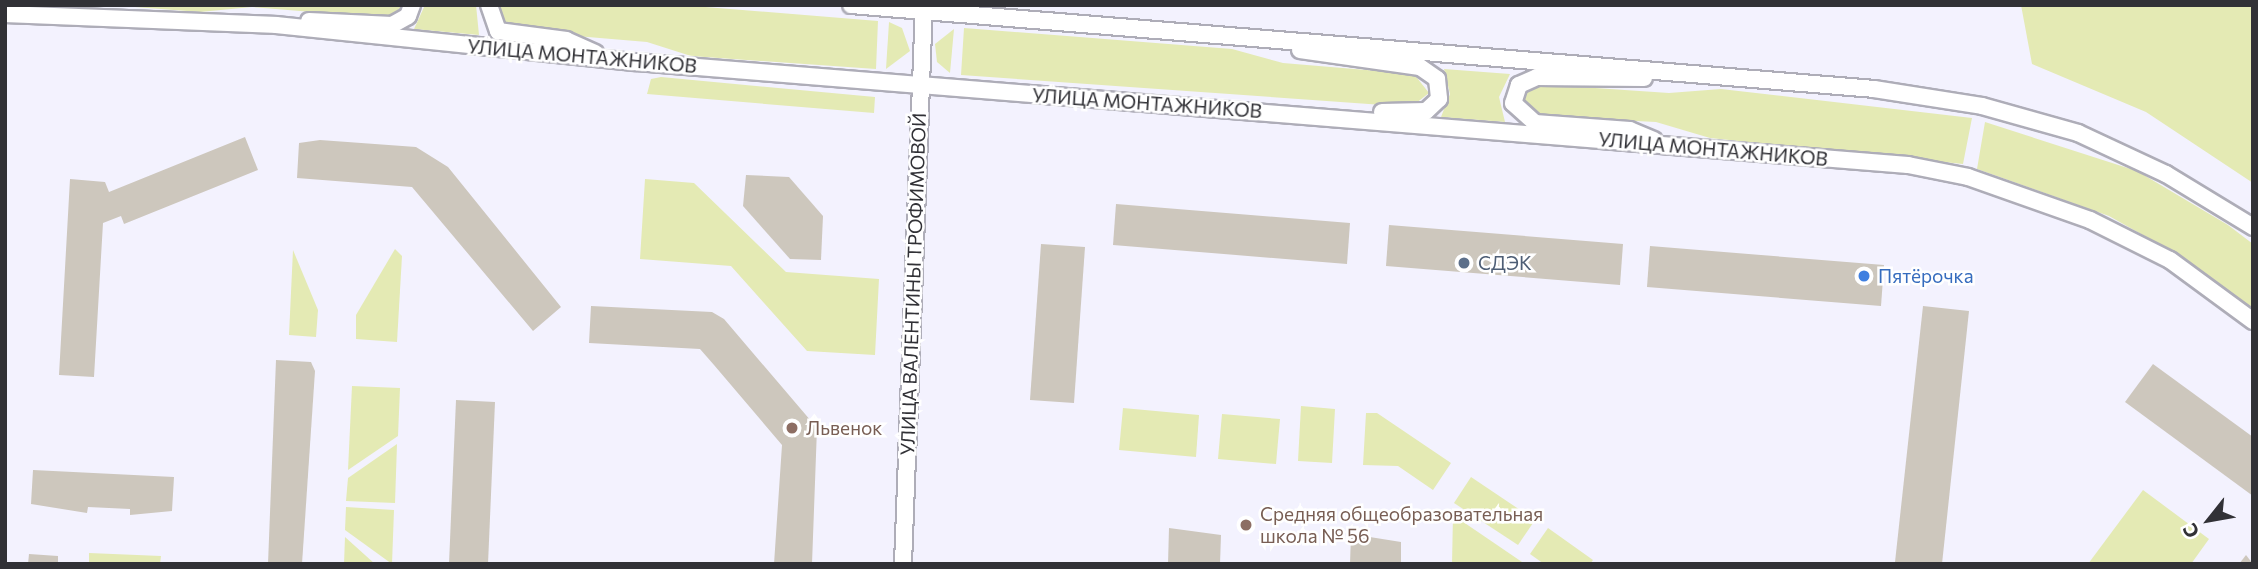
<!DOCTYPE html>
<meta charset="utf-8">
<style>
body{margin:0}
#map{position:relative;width:2258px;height:569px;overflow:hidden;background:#f3f2fe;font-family:Commissioner,sans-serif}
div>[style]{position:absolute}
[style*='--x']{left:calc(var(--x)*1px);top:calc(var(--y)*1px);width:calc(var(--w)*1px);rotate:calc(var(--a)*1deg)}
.green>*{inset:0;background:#e4eab4}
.building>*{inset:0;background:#cdc7bd}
.roads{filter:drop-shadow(2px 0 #aeadb8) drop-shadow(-2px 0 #aeadb8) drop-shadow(0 2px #aeadb8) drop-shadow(0 -2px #aeadb8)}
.street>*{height:16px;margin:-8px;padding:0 8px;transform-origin:8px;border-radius:8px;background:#fff}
.dots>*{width:19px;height:19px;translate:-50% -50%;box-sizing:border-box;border:4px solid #fff;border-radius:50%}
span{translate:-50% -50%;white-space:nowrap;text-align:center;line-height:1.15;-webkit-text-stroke:5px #fff;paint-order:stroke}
.street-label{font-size:19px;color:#313136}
.service-label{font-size:19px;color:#4e5e75}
.left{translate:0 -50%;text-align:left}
.shop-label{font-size:19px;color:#366cbe}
.education-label{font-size:19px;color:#785e54}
.frame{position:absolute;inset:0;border:7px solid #313136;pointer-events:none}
.north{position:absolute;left:2174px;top:485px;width:70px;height:70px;-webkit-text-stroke:5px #fff;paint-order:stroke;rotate:239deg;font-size:19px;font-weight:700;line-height:28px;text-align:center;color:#313136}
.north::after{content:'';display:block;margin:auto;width:24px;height:32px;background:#313136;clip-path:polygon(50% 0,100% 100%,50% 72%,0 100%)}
</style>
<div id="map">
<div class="green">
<div style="clip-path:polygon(109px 5px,405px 5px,386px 18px,252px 7px,200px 12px)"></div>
<div style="clip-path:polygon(425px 5px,476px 5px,479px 35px,414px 29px)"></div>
<div style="clip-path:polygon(496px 5px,693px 6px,878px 21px,876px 69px,691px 56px,647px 42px,506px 30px)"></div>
<div style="clip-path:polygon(2021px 5px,2253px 5px,2253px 183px,2146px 112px,2032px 64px)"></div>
<div style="clip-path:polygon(889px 22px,902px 28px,910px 51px,886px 69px)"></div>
<div style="clip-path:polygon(964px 28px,1232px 49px,1283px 63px,1414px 74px,1429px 93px,1411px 107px,961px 75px)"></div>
<div style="clip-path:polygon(954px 29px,950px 73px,937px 62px,935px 44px)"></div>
<div style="clip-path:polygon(1444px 69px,1510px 74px,1499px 97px,1505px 122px,1441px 117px,1450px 94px)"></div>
<div style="clip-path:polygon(661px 77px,875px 97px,874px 113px,647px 94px,651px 79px)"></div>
<div style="clip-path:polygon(1536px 84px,1669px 93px,1721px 89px,1972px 118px,1963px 164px,1710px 138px,1656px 122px,1536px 116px,1521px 106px,1523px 92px)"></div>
<div style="clip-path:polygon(1985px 122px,2137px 171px,2228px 225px,2253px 244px,2253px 309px,2182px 257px,2109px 216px,1977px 169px)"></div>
<div style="clip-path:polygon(645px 179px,694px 183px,786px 272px,879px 279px,875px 355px,807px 351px,731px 266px,640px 259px)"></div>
<div style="clip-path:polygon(395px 249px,402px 256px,397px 342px,356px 339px,356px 315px)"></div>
<div style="clip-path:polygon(293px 250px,318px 310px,316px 337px,289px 335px)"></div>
<div style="clip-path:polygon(352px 386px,400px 388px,398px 436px,348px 470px)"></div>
<div style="clip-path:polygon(1301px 406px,1335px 409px,1332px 463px,1298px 461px)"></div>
<div style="clip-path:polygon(1123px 408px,1199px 415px,1196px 457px,1119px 450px)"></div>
<div style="clip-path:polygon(1366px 413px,1377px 413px,1451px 463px,1433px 490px,1398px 466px,1363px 465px)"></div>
<div style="clip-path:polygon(1222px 414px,1280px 419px,1276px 464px,1218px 459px)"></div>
<div style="clip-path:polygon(397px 444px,395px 503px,346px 501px,348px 478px)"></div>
<div style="clip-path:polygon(1471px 477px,1535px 520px,1518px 545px,1454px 503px)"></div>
<div style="clip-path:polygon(2143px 490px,2209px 539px,2191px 564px,2088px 564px)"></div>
<div style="clip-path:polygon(346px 507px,394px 510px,392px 564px,345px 530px)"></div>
<div style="clip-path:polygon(1453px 515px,1525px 564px,1452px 564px)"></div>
<div style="clip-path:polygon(1548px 528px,1593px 560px,1590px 564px,1544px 564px,1530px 554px)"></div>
<div style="clip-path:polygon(345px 537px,375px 564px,344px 564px)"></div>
<div style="clip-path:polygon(89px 553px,161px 556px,160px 564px,89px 564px)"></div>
</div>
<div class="building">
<div style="clip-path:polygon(245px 137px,258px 170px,124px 224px,121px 216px,103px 223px,94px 377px,59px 375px,70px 179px,105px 182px,109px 192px)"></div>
<div style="clip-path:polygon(320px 140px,416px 147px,448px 167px,561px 307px,533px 331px,412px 187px,297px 178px,299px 143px)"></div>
<div style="clip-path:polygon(746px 175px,789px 177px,823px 216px,821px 260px,790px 259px,743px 206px)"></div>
<div style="clip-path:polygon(1116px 204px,1350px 223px,1347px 264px,1113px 245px)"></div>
<div style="clip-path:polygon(1389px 225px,1623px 244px,1620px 285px,1386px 266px)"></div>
<div style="clip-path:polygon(1041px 244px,1085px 247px,1074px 403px,1030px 400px)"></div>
<div style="clip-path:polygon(1650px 246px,1884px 265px,1881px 306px,1647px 287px)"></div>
<div style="clip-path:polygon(591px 306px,712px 312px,724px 319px,817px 428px,812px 564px,774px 564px,782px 445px,714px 365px,700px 349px,589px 343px)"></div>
<div style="clip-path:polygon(1923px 306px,1969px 311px,1942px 564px,1895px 562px)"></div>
<div style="clip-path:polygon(276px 360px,311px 362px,315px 371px,302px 564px,268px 564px)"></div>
<div style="clip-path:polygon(2153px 364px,2253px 437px,2253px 496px,2125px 402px)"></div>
<div style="clip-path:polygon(456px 400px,495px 402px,488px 564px,449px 564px)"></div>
<div style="clip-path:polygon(33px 470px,174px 477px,172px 511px,130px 515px,130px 509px,88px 507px,87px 513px,31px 504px)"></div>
<div style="clip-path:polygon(1169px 528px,1221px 535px,1220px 564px,1168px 564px)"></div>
<div style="clip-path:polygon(1351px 534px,1401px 542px,1401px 564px,1350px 564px)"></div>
<div style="clip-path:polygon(29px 554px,58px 556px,58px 564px,28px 564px)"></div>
<div style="clip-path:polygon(2246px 555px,2253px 564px,2239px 564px)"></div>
</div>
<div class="roads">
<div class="street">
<div style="--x:489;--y:5;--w:28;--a:71"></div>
<div style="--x:498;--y:31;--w:69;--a:7.5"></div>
<div style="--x:566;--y:40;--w:32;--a:24"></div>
<div style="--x:851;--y:5;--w:1026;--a:4.69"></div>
<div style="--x:1874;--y:89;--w:109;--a:8.9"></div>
<div style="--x:1982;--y:106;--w:100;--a:15.7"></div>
<div style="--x:2078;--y:133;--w:97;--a:25"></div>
<div style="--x:2166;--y:174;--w:102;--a:31.3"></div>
<div style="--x:5;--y:14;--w:271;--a:2.3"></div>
<div style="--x:276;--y:25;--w:362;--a:5.9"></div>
<div style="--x:636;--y:62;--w:1276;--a:4.63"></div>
<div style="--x:1908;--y:165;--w:61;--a:11.3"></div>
<div style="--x:1968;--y:177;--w:129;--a:19.4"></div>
<div style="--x:2090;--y:220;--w:89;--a:26.6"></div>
<div style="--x:2170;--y:260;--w:103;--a:36.3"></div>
<div style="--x:309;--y:21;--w:83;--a:2.8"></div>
<div style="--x:392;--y:25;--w:18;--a:-29"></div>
<div style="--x:408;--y:16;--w:12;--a:-70"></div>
<div style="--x:1300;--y:50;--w:121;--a:8.1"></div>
<div style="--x:1420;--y:67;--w:21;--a:35"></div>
<div style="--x:1437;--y:79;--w:20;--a:84"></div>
<div style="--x:1439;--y:99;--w:18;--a:137"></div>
<div style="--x:1426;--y:111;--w:44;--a:178.7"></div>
<div style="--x:1644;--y:78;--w:107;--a:-179.5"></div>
<div style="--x:1537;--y:77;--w:20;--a:156"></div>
<div style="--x:1519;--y:85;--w:19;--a:108"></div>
<div style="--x:1513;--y:103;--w:30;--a:42"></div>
<div style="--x:1535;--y:123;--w:95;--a:4.2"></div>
<div style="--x:1630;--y:130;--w:26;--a:23"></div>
<div style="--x:903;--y:564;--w:559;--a:-87.85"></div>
</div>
</div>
<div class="dots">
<div style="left:1464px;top:263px;background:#5c6f8a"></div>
<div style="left:1864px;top:276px;background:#3f7fe0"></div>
<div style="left:792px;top:428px;background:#8d6e63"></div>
<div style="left:1246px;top:525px;background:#8d6e63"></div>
</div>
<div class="street-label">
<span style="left:582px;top:56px;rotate:5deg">УЛИЦА МОНТАЖНИКОВ</span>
<span style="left:1147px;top:103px;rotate:4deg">УЛИЦА МОНТАЖНИКОВ</span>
<span style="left:1713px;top:149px;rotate:5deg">УЛИЦА МОНТАЖНИКОВ</span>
<span style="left:913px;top:284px;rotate:-88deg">УЛИЦА ВАЛЕНТИНЫ ТРОФИМОВОЙ</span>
</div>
<div class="service-label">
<span class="left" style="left:1478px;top:263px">СДЭК</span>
</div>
<div class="shop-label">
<span class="left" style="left:1878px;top:276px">Пятёрочка</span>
</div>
<div class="education-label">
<span class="left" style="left:806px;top:428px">Львенок</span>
<span class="left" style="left:1260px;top:525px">Средняя общеобразовательная<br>школа № 56</span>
</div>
<div class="frame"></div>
<div class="north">С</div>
</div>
